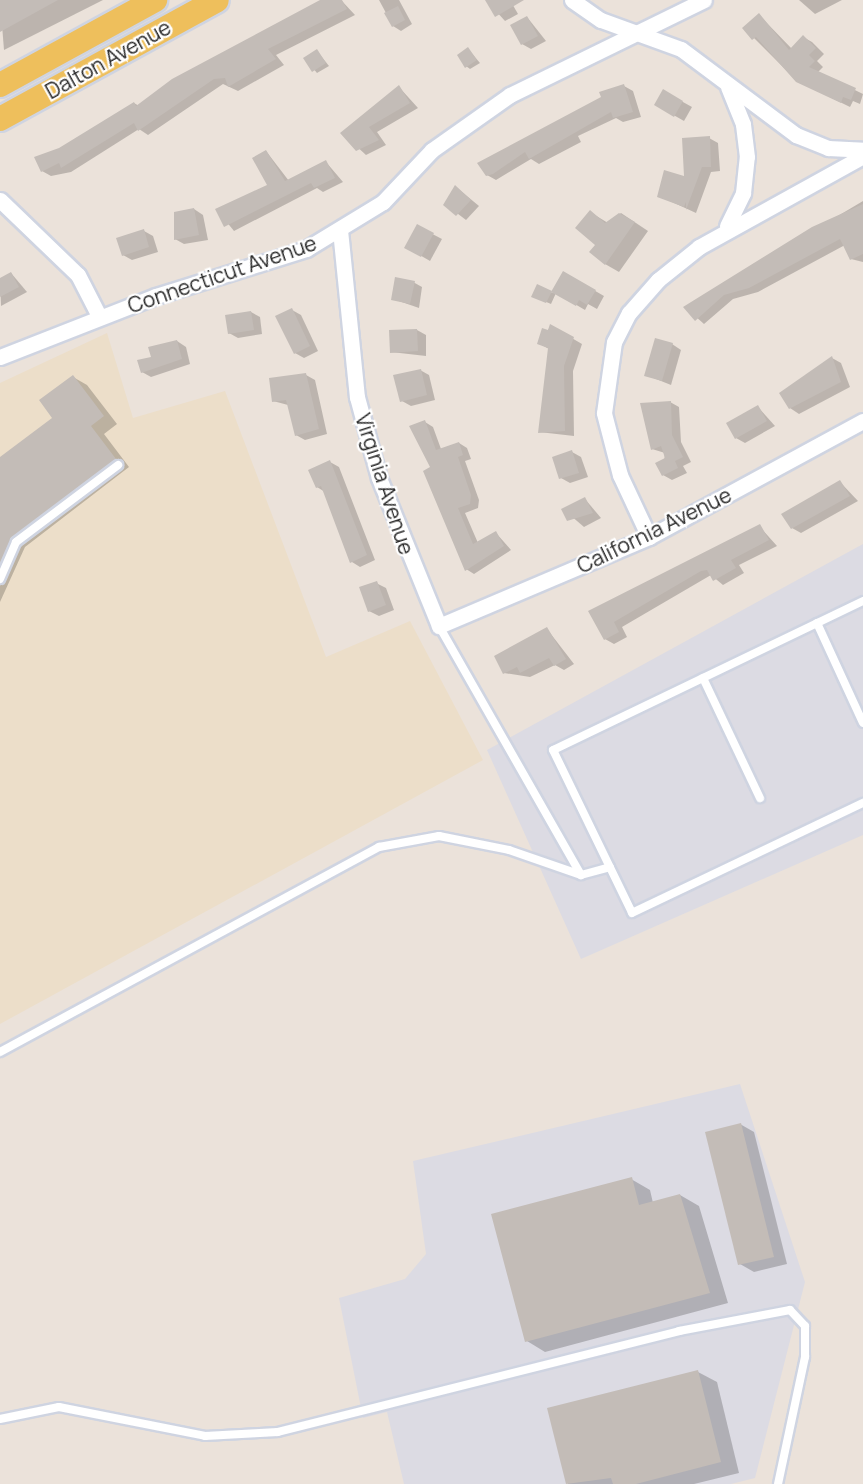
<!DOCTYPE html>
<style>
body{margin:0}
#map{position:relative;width:863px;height:1484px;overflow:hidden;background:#ebe2da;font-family:Manrope,sans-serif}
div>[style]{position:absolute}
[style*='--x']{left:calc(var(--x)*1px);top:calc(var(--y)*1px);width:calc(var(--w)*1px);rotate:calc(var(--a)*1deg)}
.industrial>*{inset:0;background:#dcdbe3}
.education>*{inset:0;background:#ecdec9}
.shadow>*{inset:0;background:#0003}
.building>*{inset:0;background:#c3bcb7}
.roads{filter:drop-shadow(2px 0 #cfd4e1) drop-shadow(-2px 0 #cfd4e1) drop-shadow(0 2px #cfd4e1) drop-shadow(0 -2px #cfd4e1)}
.service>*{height:8px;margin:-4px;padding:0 4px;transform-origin:4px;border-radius:4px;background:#fff}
.minor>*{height:15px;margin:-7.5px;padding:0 7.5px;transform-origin:7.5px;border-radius:7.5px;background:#fff}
.primary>*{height:24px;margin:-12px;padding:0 12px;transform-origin:12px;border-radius:12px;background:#eebf5c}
span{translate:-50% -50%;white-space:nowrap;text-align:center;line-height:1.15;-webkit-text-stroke:4.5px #fff;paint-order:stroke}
.street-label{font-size:21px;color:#282828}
</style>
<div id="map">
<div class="industrial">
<div style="clip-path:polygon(863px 544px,863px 835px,581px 959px,487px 750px)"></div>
<div style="clip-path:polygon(740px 1084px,805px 1282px,755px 1478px,731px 1484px,404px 1484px,387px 1412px,363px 1418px,339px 1298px,405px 1279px,426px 1254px,413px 1161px)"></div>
</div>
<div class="education">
<div style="clip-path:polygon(107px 333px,133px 418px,225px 391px,326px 657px,410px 621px,483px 760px,0 1024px,0 383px)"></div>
</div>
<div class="shadow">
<div style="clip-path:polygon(0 0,103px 0,4px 50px)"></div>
<div style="clip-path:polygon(322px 0,341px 0,355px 15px,276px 55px,284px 65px,238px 91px,223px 84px,148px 135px,139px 129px,71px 172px,51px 176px,42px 171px,60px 149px,134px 103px,139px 106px)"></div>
<div style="clip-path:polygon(379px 0,399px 0,412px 24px,401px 31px,393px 26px)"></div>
<div style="clip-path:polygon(486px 0,510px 0,518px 14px,505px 21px)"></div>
<div style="clip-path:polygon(799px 0,842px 0,815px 14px)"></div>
<div style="clip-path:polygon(759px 15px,792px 49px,803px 37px,812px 42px,824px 54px,817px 61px,823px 67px,818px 72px,863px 94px,860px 104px,853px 101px,850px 107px,797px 81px,744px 28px)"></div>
<div style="clip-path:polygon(527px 17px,546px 41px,531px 49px,522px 44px)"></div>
<div style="clip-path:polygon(468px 49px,480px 63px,470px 69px,466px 66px)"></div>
<div style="clip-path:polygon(317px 51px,329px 66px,317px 73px,305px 59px)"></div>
<div style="clip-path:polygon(624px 86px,633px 91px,641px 117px,623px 122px,616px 118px,578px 136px,581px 142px,539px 164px,531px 159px,496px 180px,487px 175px)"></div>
<div style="clip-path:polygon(399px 87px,418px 108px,377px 132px,386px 145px,366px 155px,342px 133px)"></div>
<div style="clip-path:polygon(663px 91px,692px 107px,684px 121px,656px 105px)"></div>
<div style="clip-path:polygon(709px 138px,718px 143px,720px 171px,711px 172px,696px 213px,659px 196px,686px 178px)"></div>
<div style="clip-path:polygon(266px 151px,289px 181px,326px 162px,343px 182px,323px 192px,317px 188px,234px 231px,217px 210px,269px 186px)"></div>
<div style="clip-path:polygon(456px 187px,479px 206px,466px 220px,445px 204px)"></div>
<div style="clip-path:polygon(863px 201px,863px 262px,851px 259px,845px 245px,758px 292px,733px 299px,704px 324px,685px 307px)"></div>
<div style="clip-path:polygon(194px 209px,203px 215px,208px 240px,184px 244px,175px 239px)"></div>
<div style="clip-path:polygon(590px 212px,608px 223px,621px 213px,648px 231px,619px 272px,605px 264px)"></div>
<div style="clip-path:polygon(417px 226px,442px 239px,430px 261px,406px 247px)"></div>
<div style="clip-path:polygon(144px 231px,153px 236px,158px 252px,132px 260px,123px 255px)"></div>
<div style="clip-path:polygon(11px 273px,27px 292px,1px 306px,0 279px)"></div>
<div style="clip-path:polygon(564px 273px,604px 296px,597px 309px,588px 304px,585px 310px,556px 293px,551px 304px,537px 298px,538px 286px,553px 293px)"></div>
<div style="clip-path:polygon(413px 282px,422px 287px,419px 308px,393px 299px)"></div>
<div style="clip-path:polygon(292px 310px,301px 315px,318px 351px,304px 358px,295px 353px)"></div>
<div style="clip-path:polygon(251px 312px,260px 317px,262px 334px,238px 338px,229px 333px)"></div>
<div style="clip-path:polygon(551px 326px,582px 344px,573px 371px,574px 436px,539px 432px,549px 349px,538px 343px)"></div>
<div style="clip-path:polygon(417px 330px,426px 335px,426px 356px,391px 352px)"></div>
<div style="clip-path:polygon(177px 341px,186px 347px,190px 364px,151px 377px,142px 372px)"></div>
<div style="clip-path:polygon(672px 344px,681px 350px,671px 385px,646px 375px)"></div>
<div style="clip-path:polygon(832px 358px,841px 363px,850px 387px,799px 414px,790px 408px)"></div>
<div style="clip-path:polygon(420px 370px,429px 375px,435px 400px,411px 406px,402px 401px)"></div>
<div style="clip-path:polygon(306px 375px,315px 380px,327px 434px,305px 440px,296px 435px,288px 405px,273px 401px)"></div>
<div style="clip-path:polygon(73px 377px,87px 385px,117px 424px,104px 434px,129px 467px,25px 547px,0 602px,0 459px,55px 418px)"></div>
<div style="clip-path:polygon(670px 402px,679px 407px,681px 442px,691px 462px,683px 466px,687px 473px,672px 480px,663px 475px,665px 453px,652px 449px)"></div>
<div style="clip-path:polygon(758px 407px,775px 426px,745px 443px,736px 438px)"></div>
<div style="clip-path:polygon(425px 422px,433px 427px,441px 449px,459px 443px,467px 448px,471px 459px,465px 461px,479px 500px,478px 508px,465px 513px,478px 543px,496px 533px,511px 550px,474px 574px,466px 569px,433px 468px)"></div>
<div style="clip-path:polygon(572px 452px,581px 457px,588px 477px,570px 483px,561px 478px)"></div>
<div style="clip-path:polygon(330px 462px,339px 467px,375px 560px,360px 567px,352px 562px,325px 492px,317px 487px)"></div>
<div style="clip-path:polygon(840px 482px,858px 501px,801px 533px,792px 528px)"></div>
<div style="clip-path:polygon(585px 499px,601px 518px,584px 527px,563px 509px)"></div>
<div style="clip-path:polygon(761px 528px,777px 546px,739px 565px,744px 573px,723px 585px,711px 575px,622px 627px,627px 637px,614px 644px,605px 639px,590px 612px)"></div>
<div style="clip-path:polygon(376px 583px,386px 588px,394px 610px,379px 616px,369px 611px)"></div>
<div style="clip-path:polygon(547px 629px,574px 664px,564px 670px,555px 665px,530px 677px,504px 673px,496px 656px)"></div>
<div style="clip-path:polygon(740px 1124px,754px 1132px,787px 1264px,754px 1272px,740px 1264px)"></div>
<div style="clip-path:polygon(631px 1179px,650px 1190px,653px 1203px,680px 1195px,699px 1206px,728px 1303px,545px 1352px,527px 1341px)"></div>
<div style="clip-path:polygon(698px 1372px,717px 1382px,739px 1473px,694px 1484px,568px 1484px,549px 1409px)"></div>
</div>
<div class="building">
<div style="clip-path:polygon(0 0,58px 0,0 32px)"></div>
<div style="clip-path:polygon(320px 0,342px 0,347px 9px,268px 49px,276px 59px,228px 87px,225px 78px,214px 79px,138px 131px,134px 123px,61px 168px,59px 163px,41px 172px,34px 157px,59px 148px,134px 102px,136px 106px,172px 79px)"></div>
<div style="clip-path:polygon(485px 0,524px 0,495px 17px)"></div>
<div style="clip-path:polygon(398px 6px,405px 20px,392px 27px,384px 13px)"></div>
<div style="clip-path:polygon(759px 13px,789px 50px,803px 35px,816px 48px,809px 55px,815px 61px,809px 67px,856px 88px,851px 100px,843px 97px,841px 103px,796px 82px,756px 37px,752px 40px,742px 28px)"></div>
<div style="clip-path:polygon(527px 16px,538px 36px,521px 45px,510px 25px)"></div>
<div style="clip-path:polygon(468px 47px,477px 60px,465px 68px,457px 55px)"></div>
<div style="clip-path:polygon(317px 49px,326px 63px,312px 72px,303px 58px)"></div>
<div style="clip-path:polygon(624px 84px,633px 112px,613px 118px,611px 112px,529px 159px,525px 152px,493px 174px,486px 176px,477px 163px,601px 97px,599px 92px)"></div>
<div style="clip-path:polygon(399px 85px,410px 103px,369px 127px,379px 140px,356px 151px,340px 133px)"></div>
<div style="clip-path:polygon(663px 89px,683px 101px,674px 117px,654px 105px)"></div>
<div style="clip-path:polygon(710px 136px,711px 167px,702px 167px,686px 210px,686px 202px,684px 207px,657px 197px,664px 170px,684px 176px,682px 138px)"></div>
<div style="clip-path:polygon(266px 150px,285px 181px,326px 160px,335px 178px,314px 188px,311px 183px,224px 227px,215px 209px,267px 185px,252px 158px)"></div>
<div style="clip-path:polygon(455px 185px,471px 200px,456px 216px,443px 205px)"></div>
<div style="clip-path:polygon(863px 204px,863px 254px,850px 260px,840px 239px,749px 288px,724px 295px,695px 321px,683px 307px,812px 227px)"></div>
<div style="clip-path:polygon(194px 208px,199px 235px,174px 240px,174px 212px)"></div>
<div style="clip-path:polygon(590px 210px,605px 223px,619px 213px,635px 222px,605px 265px,589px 252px,595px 245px,575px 228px)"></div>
<div style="clip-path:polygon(417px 224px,434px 233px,421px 257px,404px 248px)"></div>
<div style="clip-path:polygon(144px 229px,149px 247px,122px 256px,116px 238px)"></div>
<div style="clip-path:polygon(563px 271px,596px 290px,587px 305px,579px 300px,576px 306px,551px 292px)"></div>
<div style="clip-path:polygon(11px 272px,19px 287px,0 297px,0 278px)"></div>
<div style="clip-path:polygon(395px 277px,415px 281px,410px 304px,391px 300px)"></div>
<div style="clip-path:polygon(537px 284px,552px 291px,546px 303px,531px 297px)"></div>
<div style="clip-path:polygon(292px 308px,310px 346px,294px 354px,275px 316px)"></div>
<div style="clip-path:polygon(251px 311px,254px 330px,228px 334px,225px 315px)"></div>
<div style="clip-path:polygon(550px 324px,574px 337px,564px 366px,565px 431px,538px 433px,548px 348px,537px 344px,542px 328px,548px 330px)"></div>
<div style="clip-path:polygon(417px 329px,418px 351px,390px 353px,389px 330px)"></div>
<div style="clip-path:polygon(655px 338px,673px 343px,662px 381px,644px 376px)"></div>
<div style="clip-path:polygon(177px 340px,182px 359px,141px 373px,137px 360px,151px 357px,148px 347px)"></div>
<div style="clip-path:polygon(832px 356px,841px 382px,789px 409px,779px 393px)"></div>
<div style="clip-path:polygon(421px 369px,427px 395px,400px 402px,393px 375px)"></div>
<div style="clip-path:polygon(306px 373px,319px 429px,295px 436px,286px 400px,272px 402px,269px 378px)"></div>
<div style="clip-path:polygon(73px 375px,104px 416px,91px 426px,116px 459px,13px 536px,0 564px,0 457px,52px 418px,39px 400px)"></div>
<div style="clip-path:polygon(671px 401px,672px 435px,683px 457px,675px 461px,678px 468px,662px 476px,655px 463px,665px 458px,661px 446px,651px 450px,640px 403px)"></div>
<div style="clip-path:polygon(758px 405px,767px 421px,735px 439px,726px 423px)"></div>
<div style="clip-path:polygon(425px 420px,436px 450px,459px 442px,463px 455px,458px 457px,471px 495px,470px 504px,458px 508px,473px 544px,496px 531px,504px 546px,465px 571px,423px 471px,430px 467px,409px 426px)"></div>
<div style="clip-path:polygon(572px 450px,579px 473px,559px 479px,552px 457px)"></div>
<div style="clip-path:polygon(330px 460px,367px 555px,350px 563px,321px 486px,316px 488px,308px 470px)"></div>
<div style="clip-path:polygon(840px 480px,850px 496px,791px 529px,781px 514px)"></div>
<div style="clip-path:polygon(585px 497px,593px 513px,567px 521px,561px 509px)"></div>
<div style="clip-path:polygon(760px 524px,769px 540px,731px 560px,736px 568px,713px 581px,707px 570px,701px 571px,614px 622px,619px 632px,604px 640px,588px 611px)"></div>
<div style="clip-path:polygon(377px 581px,386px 605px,368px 612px,359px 587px)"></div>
<div style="clip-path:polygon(547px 627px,566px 659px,554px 666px,549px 658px,520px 673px,517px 667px,503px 674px,494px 656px)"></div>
<div style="clip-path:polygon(741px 1123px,774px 1257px,738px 1265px,705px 1132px)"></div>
<div style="clip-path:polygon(632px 1177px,639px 1205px,680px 1194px,710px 1293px,525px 1342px,491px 1214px)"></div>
<div style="clip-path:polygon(698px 1370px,721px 1462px,636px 1484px,613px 1484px,611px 1478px,566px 1484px,547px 1408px)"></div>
</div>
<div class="roads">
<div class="service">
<div style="--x:0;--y:579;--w:40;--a:-66.6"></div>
<div style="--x:16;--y:542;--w:128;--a:-37"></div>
<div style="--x:863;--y:601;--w:344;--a:154.3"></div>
<div style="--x:553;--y:750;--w:181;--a:64.1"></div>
<div style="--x:632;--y:913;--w:256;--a:-25.5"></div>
<div style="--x:817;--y:623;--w:110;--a:65.3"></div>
<div style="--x:439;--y:626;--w:287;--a:60.3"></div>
<div style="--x:703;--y:678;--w:133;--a:64.6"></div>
<div style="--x:0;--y:1052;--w:431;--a:-28.4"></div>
<div style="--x:379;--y:847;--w:61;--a:-10.4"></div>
<div style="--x:439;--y:836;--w:71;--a:11.3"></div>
<div style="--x:509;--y:850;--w:76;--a:19.1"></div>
<div style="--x:581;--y:875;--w:30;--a:-15"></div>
<div style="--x:0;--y:1419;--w:60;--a:-11.5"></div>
<div style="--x:59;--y:1407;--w:149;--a:11.2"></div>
<div style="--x:205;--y:1436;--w:73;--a:-3.1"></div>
<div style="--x:278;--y:1432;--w:414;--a:-14.1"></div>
<div style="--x:679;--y:1331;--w:113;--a:-10.7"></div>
<div style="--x:790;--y:1310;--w:22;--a:47"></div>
<div style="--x:805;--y:1326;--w:31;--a:90"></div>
<div style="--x:805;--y:1357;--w:130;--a:102"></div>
</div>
<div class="minor">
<div style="--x:572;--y:0;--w:35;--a:35"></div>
<div style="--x:601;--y:20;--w:85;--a:19.9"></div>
<div style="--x:681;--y:49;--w:144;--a:36.8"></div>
<div style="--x:796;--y:135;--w:35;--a:22"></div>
<div style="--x:828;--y:148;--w:35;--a:3"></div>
<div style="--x:0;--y:200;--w:108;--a:43.9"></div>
<div style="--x:78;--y:275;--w:46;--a:62.9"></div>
<div style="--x:727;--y:226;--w:37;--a:-64"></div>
<div style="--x:743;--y:193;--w:36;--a:-84"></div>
<div style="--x:747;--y:157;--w:33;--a:-97"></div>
<div style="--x:743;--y:124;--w:40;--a:-112"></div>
<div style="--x:340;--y:230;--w:168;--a:84.2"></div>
<div style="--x:357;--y:397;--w:84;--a:74.8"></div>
<div style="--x:379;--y:478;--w:160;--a:67.9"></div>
<div style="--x:439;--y:626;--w:228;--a:-23"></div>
<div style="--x:649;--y:537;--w:243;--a:-28.5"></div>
<div style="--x:0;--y:357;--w:168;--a:-21.4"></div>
<div style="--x:156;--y:296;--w:157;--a:-17.4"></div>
<div style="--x:306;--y:249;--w:90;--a:-31.4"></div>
<div style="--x:383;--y:202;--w:71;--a:-46.7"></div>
<div style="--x:432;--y:150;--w:95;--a:-35.2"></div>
<div style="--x:510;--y:95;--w:216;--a:-26.1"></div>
<div style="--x:649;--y:537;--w:68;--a:-115.1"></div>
<div style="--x:620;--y:475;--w:64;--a:-104.5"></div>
<div style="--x:604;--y:413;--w:72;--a:-82"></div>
<div style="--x:614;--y:342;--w:33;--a:-63"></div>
<div style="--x:629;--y:313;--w:44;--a:-48.7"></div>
<div style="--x:658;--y:280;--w:53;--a:-38.8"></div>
<div style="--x:699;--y:247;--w:188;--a:-29"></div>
</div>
<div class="primary">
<div style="--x:0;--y:85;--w:177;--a:-28.7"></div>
<div style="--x:0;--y:119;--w:247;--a:-28.7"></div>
</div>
</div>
<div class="street-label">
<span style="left:108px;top:59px;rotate:-29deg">Dalton Avenue</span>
<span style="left:222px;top:274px;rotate:-19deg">Connecticut Avenue</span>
<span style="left:385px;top:484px;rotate:72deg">Virginia Avenue</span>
<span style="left:654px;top:530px;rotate:-26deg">California Avenue</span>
</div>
</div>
